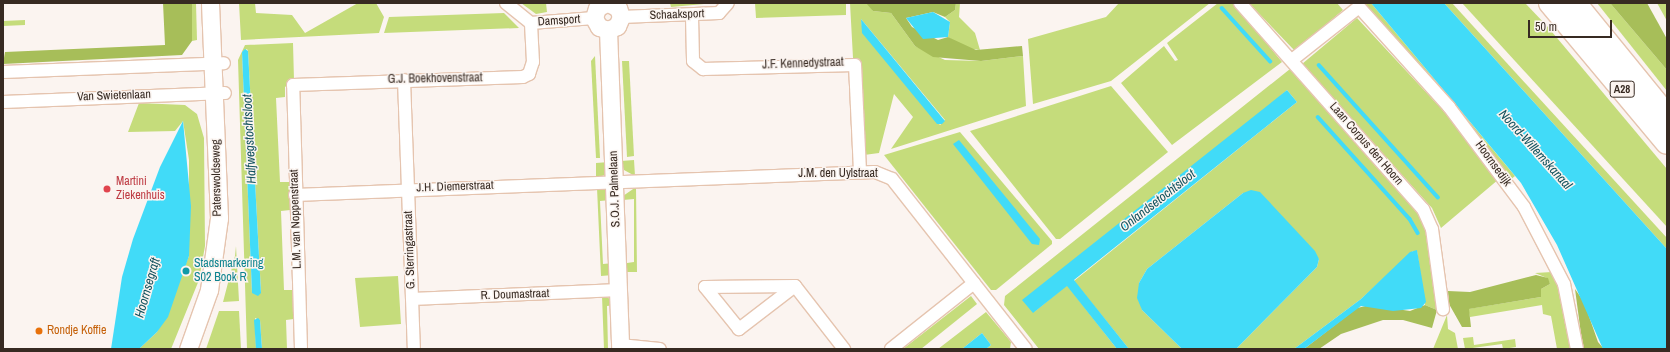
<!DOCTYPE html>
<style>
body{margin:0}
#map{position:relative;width:1670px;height:352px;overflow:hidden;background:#fbf4f0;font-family:"Archivo Narrow",sans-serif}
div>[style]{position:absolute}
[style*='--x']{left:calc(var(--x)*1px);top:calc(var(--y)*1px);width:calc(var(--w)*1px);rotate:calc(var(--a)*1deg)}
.green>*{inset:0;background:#c5dc7b}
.forest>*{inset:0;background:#a7be59}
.water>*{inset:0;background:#41dbf8}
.stream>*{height:3.5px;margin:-1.75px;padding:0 1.75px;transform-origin:1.75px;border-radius:1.75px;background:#41dbf8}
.roads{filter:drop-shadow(1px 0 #e5c4af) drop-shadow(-1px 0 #e5c4af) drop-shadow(0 1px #e5c4af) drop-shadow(0 -1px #e5c4af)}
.street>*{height:12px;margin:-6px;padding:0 6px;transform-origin:6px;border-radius:6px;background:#fff}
.secondary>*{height:17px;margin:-8.5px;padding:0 8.5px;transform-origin:8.5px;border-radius:8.5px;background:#fff}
.highway>*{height:22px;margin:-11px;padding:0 11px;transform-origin:11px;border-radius:11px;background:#fff}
.dots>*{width:11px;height:11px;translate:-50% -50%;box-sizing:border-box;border:2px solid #fbf4f0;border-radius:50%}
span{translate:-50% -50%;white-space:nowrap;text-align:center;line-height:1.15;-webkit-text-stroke:3px #fbf4f0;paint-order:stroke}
.shield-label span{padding:1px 3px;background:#fbf4f0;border:1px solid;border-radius:3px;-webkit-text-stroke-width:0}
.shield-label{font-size:11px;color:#372a22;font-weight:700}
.street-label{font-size:12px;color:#372a22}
.health-label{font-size:12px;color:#be3a42}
.left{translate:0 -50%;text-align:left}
.culture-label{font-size:12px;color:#0d838f}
.food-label{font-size:12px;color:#c56008}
.water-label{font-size:13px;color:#12525e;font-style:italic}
.frame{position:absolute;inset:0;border:4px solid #372a22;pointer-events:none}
.scale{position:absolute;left:1528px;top:20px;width:84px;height:18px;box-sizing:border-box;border:2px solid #372a22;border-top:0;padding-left:5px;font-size:12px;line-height:14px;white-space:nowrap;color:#372a22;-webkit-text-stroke:3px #fbf4f0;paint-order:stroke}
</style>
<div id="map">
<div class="green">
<div style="clip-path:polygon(192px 3px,196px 3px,197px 40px,192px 41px)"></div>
<div style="clip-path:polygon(239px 3px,255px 3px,256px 13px,292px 15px,305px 33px,358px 3px,376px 3px,384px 17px,379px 33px,241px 40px)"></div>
<div style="clip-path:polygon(521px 3px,546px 3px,547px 12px,536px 14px)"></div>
<div style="clip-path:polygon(670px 3px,715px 3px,671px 7px)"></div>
<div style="clip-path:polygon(755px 3px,846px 3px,846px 15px,756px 18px)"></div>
<div style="clip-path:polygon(evenodd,850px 3px,869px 3px,873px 11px,891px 13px,915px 46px,945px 60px,981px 61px,1023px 56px,1026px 106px,891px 149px,913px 117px,894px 94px,879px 153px,864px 155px,860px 59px,853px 58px,850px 3px,861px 19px,945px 120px,940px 125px,863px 33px,861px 19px)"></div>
<div style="clip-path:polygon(956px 3px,960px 3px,959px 17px,975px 33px,980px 50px,964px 48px,948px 37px,950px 22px,945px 17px,955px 10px)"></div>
<div style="clip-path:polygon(1119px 3px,1210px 3px,1111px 81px,1033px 104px,1028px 39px,1106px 17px)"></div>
<div style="clip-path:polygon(1218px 3px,1233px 3px,1282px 62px,1172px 145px,1121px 83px,1164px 46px,1175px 61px,1178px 60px,1167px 43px)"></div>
<div style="clip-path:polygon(1249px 3px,1337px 3px,1343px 10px,1295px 51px)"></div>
<div style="clip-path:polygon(1358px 3px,1371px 3px,1515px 176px,1510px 180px)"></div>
<div style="clip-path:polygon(1444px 3px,1452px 3px,1667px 238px,1667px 249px)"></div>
<div style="clip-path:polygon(1462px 3px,1525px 3px,1547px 26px,1667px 169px,1667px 227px)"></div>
<div style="clip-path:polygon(1597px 3px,1610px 3px,1667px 70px,1667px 91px)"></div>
<div style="clip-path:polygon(1657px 3px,1667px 3px,1667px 21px)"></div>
<div style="clip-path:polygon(504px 13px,519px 28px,384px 33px,389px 17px)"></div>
<div style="clip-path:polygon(1357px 18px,1462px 131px,1499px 179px,1441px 228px,1432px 208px,1302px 64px)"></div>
<div style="clip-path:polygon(25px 20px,25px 25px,3px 26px,3px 53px,3px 21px)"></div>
<div style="clip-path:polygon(evenodd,293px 43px,294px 80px,285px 87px,285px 97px,276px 98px,280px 182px,289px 182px,290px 210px,281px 211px,284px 290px,293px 290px,294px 319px,286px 320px,287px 349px,262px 349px,260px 320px,255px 318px,256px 349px,247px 349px,238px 60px,245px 45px,293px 43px,247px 49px,248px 51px,261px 292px,252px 293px,242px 52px,247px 49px)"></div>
<div style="clip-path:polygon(595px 56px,600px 158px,596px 158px,591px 61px)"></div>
<div style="clip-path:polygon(622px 61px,629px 61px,634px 156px,627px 157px)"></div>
<div style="clip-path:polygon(1290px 69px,1425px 221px,1439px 302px,1437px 310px,1425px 305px,1417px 251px,1413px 251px,1361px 299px,1294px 349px,1236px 349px,1317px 267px,1319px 259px,1243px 193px,1147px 269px,1139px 283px,1142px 310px,1182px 349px,1129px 349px,1074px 281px,1297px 102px,1287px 90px,1033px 313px,1067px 285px,1117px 349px,1039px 349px,1004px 305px,1005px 296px)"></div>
<div style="clip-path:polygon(1111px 86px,1168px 152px,1060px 239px,1056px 239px,970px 131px)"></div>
<div style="clip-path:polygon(139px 103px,185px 105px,197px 114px,204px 138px,205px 246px,199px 280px,171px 349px,139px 349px,157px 332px,189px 256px,189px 160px,183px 121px,175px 131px,128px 132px)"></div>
<div style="clip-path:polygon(960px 132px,1052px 241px,1052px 244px,996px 290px,991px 290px,884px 155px)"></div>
<div style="clip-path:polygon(634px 160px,635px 176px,624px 170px,621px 161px)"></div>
<div style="clip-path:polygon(609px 162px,608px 174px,596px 178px,596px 163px)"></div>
<div style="clip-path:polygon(636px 187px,637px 272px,627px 272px,627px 263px,634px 262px,634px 199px,623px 200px,623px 196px)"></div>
<div style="clip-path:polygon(597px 188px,605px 189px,611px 200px,600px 201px,603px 264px,613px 263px,613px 275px,601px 276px)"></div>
<div style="clip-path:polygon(236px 246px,239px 301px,223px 302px,235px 256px)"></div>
<div style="clip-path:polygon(1552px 272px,1563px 296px,1572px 349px,1557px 349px,1551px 316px,1543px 314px,1542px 305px,1470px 317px,1468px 309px,1541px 297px,1541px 289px,1550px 284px,1547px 278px,1535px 273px)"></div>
<div style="clip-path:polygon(398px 276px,401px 324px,360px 327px,355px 278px)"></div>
<div style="clip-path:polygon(602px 296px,611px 299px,615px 305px,607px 306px,608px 349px,604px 349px)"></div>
<div style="clip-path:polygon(971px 296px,977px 304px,921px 349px,903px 349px)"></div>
<div style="clip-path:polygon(219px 311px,239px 311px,241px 349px,206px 349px)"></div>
<div style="clip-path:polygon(986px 312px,1011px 342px,1010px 349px,986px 349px,991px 345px,982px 333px,962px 349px,938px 349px)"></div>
<div style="clip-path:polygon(1447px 315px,1448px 329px,1455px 333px,1458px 349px,1433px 349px)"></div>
<div style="clip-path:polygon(1473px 337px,1474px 345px,1515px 339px,1516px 347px,1503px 349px,1502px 344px,1465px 349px,1463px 338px)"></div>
</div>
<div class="forest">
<div style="clip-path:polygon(163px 3px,192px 3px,192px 41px,182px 55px,3px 64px,5px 52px,165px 45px)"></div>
<div style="clip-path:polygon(866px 3px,956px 3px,955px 10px,945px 17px,933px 12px,906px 18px,912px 27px,938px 40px,948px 37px,976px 50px,1022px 46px,1023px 56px,981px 61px,933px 57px,915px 46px,891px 13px,873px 11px)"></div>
<div style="clip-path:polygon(1610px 3px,1647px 3px,1667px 39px,1667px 70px)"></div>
<div style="clip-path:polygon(1536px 275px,1548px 278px,1550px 284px,1541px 289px,1541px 297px,1469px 309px,1471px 327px,1462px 327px,1449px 304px,1448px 291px,1470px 292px)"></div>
<div style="clip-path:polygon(1575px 289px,1584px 302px,1598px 342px,1604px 349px,1583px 349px)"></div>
<div style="clip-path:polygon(1370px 305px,1410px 311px,1425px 305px,1437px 310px,1432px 328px,1403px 320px,1383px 320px,1341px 334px,1319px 349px,1304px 349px,1357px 308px)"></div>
</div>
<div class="water">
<div style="clip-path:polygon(1371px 3px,1444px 3px,1667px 249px,1667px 349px,1603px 349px,1557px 245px,1521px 183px)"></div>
<div style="clip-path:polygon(933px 12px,950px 22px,948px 37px,923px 39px,906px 18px)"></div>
<div style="clip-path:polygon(861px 19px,945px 121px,942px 124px,937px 124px,862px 33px)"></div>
<div style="clip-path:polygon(245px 49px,248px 51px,261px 293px,258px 296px,252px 293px,242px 52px)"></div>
<div style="clip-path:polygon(1287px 90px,1297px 102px,1074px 280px,1129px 349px,1117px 349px,1067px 286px,1033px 313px,1022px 300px)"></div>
<div style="clip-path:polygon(183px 121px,191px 206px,189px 256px,168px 317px,157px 332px,139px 349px,111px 349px,122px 277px,133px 239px,160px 167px)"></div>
<div style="clip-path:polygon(959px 140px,1040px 239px,1039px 245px,1032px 244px,953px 144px)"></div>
<div style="clip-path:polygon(1251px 190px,1260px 192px,1315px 251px,1319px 259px,1317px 267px,1236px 349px,1182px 349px,1142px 310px,1137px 298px,1139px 283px,1147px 269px,1243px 193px)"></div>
<div style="clip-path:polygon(1417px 250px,1426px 302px,1421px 308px,1393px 311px,1361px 306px,1304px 349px,1294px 349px,1361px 299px,1410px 252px)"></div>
<div style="clip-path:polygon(258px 318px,260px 320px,262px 349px,256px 349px,254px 320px)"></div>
<div style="clip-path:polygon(982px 333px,991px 345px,986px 349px,962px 349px)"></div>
</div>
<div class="stream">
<div style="--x:1222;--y:8;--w:72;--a:47.8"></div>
<div style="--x:1319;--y:65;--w:178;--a:48"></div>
<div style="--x:1318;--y:117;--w:137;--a:48"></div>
<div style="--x:1410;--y:219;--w:16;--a:60"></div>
</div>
<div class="roads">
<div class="street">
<div style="--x:506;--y:3;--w:32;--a:39"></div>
<div style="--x:531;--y:23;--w:63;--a:-4.5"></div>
<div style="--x:1240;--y:3;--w:276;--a:48.4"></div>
<div style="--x:1423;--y:209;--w:22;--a:66"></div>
<div style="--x:1432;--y:229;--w:81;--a:82.2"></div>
<div style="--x:692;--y:16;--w:45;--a:88.7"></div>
<div style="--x:693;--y:61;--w:13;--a:39"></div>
<div style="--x:703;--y:69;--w:152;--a:-1.5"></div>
<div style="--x:855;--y:65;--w:107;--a:87.3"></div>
<div style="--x:621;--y:17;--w:98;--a:-2.3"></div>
<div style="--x:719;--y:13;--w:13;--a:-48"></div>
<div style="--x:1292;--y:60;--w:85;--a:-38.3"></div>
<div style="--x:1359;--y:7;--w:135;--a:48"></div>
<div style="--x:1449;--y:107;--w:125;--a:53.1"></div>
<div style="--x:1524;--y:207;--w:87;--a:62.5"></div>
<div style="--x:1564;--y:284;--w:66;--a:78.7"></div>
<div style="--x:3;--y:72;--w:221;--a:-2.3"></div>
<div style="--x:404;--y:80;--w:269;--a:87.9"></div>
<div style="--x:3;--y:102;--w:222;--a:-2.3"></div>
<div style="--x:295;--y:195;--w:580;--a:-2.27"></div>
<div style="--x:875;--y:172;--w:18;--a:22"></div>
<div style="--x:892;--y:179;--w:216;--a:51.8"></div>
<div style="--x:795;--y:286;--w:71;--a:142.5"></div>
<div style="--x:739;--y:329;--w:54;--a:-129"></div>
<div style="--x:705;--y:287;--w:90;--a:-0.6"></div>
<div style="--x:795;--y:286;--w:80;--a:52.1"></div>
<div style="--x:412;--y:299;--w:207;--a:-2.5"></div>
<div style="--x:620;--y:345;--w:40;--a:5.7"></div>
<div style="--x:301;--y:349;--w:264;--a:-91.7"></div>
<div style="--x:293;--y:85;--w:230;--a:-2"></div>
<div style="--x:523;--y:77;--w:7;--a:-27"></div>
<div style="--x:529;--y:74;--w:13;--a:-72"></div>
<div style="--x:533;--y:62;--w:39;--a:-93"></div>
<div style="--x:891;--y:349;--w:106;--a:-38.5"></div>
</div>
<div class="secondary">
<div style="--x:606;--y:3;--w:10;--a:151"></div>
<div style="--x:597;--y:8;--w:10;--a:107"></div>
<div style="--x:594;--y:18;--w:10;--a:61"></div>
<div style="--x:599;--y:27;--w:9;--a:18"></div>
<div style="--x:608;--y:30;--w:10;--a:-24"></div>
<div style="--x:617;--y:26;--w:10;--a:-66"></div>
<div style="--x:621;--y:17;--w:9;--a:-108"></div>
<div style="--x:618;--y:8;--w:11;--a:-153"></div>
<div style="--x:608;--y:30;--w:319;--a:87.8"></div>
<div style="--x:188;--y:349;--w:63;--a:-70.4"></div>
<div style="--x:209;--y:290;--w:73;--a:-82.1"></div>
<div style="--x:219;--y:218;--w:215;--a:-92.4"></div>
</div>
<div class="highway">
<div style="--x:1550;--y:3;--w:182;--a:50.1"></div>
<div style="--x:1575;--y:3;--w:146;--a:50.8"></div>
</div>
</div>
<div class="dots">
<div style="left:107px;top:189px;background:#e0444e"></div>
<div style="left:186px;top:271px;background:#0f9aa8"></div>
<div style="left:39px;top:331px;background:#e8710a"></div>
</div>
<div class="shield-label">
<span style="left:1622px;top:89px">A28</span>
</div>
<div class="street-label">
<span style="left:677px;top:15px;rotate:-2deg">Schaaksport</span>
<span style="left:559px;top:21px;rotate:-4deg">Damsport</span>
<span style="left:803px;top:64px;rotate:-2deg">J.F. Kennedystraat</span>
<span style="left:435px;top:79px;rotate:-1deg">G.J. Boekhovenstraat</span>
<span style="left:114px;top:96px;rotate:-2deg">Van Swietenlaan</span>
<span style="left:1366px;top:144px;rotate:49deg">Laan Corpus den Hoorn</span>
<span style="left:1493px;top:164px;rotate:54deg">Hoornsedijk</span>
<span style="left:838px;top:174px">J.M. den Uylstraat</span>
<span style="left:217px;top:178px;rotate:-91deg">Paterswoldseweg</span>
<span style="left:455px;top:187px;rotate:-2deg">J.H. Diemerstraat</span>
<span style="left:615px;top:189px;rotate:-92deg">S.O.J. Palmelaan</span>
<span style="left:296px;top:219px;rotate:-92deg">L.M. van Noppenstraat</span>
<span style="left:410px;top:250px;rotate:-92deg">G. Sterringastraat</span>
<span style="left:515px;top:295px;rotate:-2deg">R. Doumastraat</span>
</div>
<div class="health-label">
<span class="left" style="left:116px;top:189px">Martini<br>Ziekenhuis</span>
</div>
<div class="culture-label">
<span class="left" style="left:194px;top:271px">Stadsmarkering<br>S02 Book R</span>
</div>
<div class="food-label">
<span class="left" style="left:47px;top:331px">Rondje Koffie</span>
</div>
<div class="water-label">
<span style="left:250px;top:139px;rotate:-93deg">Halfwegstochtsloot</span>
<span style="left:1535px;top:150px;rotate:48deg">Noord-Willemskanaal</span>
<span style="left:1158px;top:201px;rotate:-38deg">Onlandsetochtsloot</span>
<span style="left:148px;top:288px;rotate:-74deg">Hoornsegraft</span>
</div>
<div class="frame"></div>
<div class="scale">50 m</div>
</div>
